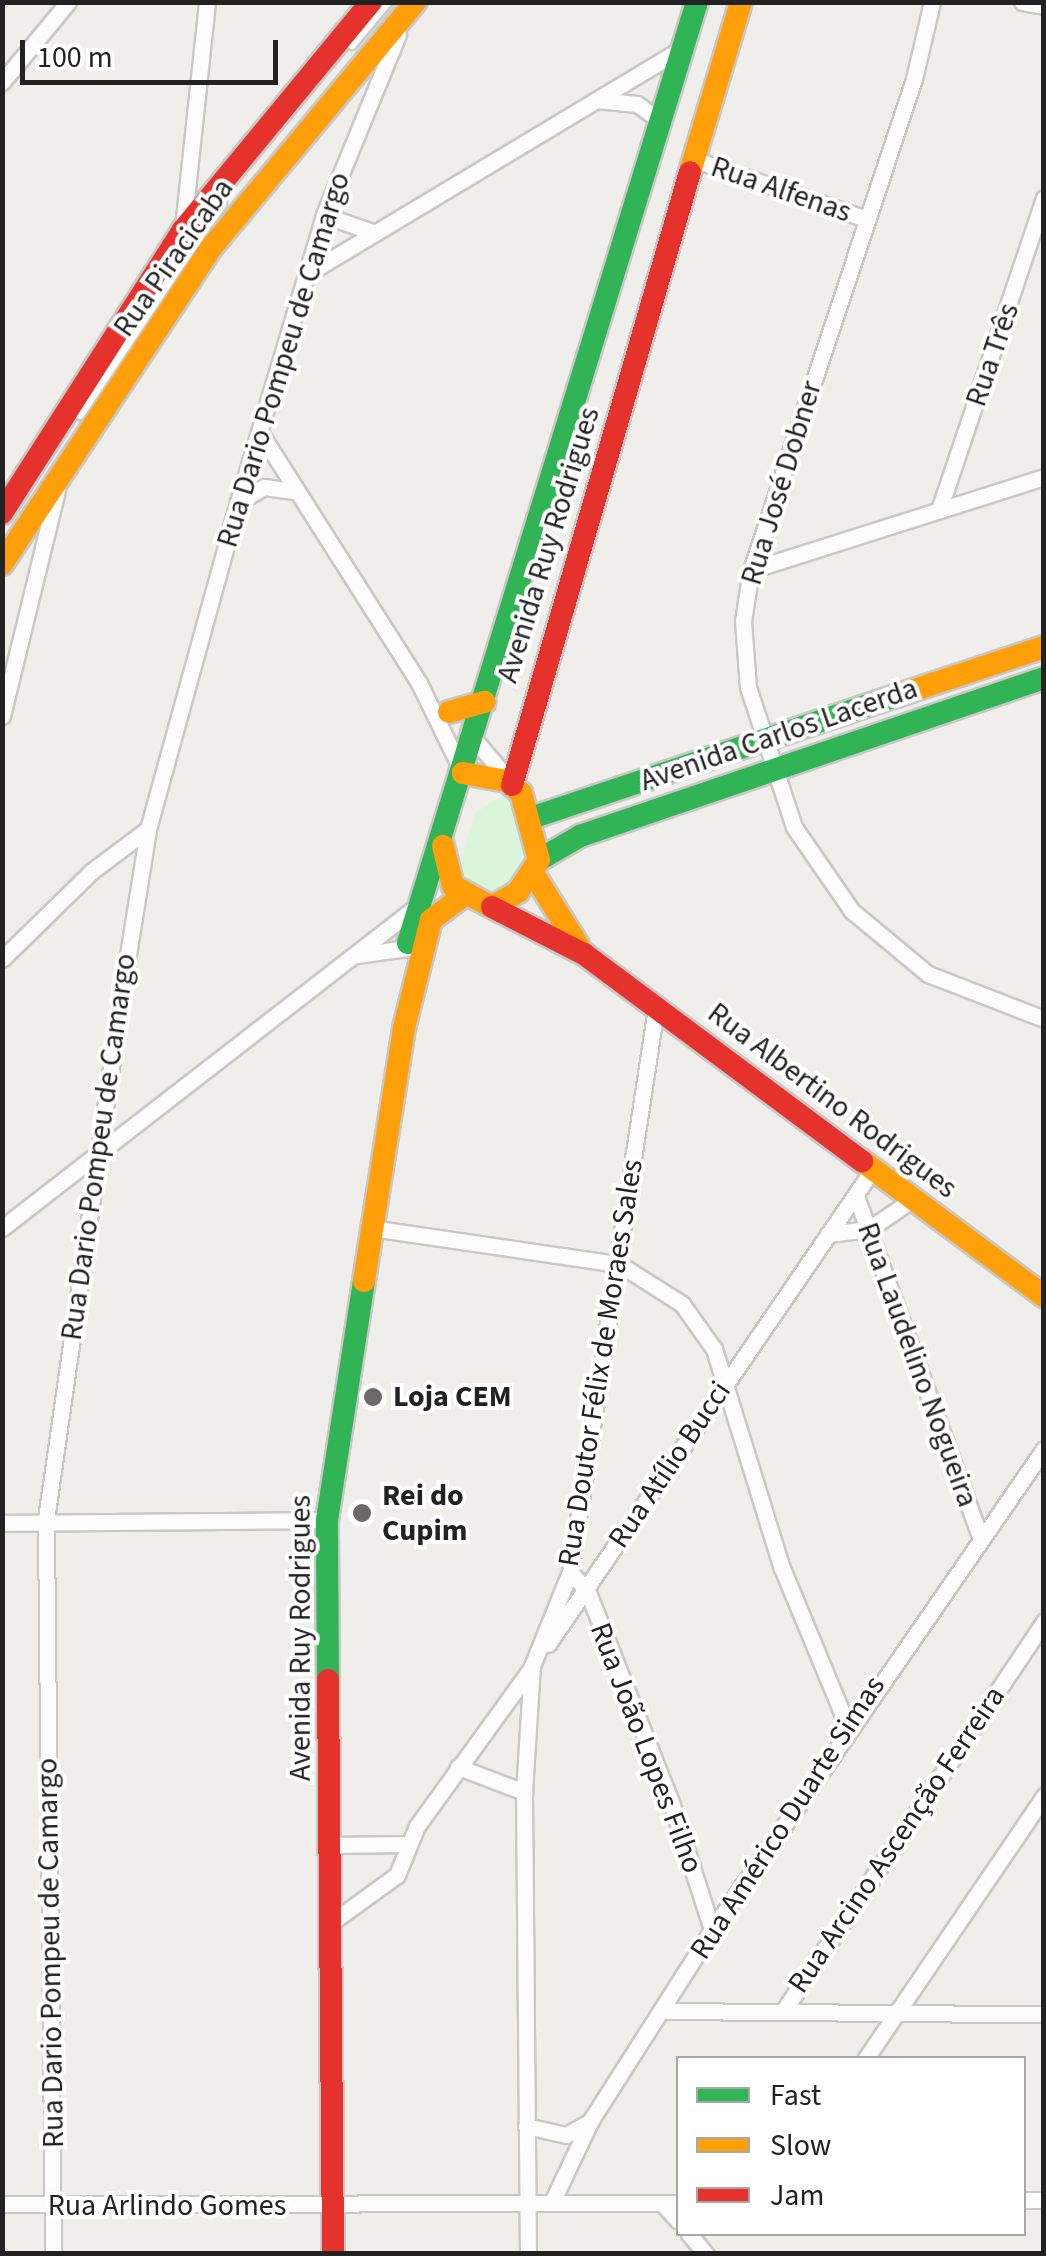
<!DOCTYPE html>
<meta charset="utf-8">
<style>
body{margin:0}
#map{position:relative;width:1046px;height:2256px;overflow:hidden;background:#f0eeeb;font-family:"Source Sans 3",sans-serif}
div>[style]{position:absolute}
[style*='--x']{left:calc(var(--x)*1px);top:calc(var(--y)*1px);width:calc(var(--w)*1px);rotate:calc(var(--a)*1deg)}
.park>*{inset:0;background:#daf5da}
.roads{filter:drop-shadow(2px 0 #c9c8c7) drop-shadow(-2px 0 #c9c8c7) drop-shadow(0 2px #c9c8c7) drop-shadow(0 -2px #c9c8c7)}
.lane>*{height:8px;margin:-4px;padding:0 4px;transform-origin:4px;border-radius:4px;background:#fdfcfc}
.street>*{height:15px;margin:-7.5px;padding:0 7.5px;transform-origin:7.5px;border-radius:7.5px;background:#fdfcfc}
.fast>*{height:22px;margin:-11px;padding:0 11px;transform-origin:11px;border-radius:11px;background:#30b455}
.slow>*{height:22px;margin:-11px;padding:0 11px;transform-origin:11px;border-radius:11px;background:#ff9f0a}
.jam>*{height:22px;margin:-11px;padding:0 11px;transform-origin:11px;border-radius:11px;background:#e5322d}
.dots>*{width:28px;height:28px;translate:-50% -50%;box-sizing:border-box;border:5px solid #fff;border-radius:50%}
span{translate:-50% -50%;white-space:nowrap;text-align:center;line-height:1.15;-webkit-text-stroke:8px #fff;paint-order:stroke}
.street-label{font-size:30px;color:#222}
.poi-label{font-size:30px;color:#222;font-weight:700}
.left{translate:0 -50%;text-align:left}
.frame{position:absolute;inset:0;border:5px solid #222;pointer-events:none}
.legend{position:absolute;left:676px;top:2056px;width:350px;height:180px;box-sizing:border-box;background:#fff;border:2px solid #a7a7a7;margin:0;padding:12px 18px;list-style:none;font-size:30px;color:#222}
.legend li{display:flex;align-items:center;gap:20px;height:50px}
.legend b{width:50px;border:2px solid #a7a7a7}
.scale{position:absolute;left:20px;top:40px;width:258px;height:45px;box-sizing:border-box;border:5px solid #222;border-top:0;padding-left:12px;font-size:30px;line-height:35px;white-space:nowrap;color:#222;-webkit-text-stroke:8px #fff;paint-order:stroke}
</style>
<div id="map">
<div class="park">
<div style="clip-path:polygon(501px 796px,519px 803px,524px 853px,509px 887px,496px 895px,466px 886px,459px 870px,474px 814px)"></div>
</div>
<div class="roads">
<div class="lane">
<div style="--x:352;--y:45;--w:56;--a:-50.1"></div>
<div style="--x:80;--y:415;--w:256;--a:-56.3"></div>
</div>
<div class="street">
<div style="--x:932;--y:2;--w:79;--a:103.2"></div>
<div style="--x:914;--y:79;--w:517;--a:108.36"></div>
<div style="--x:751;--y:570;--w:52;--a:98.9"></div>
<div style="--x:743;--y:621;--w:66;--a:85.7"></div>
<div style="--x:748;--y:687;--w:147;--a:71.8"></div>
<div style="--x:794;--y:827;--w:102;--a:55.4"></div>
<div style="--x:852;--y:911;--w:99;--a:39.7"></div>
<div style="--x:928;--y:974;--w:124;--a:21.2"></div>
<div style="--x:1022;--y:2;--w:22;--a:10"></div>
<div style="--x:2;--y:82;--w:104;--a:-50.5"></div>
<div style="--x:596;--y:100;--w:41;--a:5.6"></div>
<div style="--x:637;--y:104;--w:29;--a:36"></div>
<div style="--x:696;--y:160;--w:180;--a:19.1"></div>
<div style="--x:324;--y:215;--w:54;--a:19.4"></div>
<div style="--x:183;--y:227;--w:226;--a:-83.9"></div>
<div style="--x:310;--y:272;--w:435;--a:-31"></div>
<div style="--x:261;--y:434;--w:295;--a:57.6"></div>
<div style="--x:419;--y:683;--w:96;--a:64"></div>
<div style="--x:238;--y:502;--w:30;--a:-30"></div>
<div style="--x:264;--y:487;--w:30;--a:8"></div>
<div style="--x:939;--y:510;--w:329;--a:-71.4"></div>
<div style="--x:751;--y:570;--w:307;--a:-17.6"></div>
<div style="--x:2;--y:716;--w:232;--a:-76.3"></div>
<div style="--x:468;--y:732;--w:62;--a:49.6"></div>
<div style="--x:357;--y:955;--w:50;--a:-8"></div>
<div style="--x:2;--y:959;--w:126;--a:-44.4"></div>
<div style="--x:92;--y:871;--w:70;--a:-36.9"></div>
<div style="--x:856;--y:1196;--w:360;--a:70"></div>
<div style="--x:2;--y:1228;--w:524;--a:-37.79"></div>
<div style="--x:371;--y:1228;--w:251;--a:8.3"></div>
<div style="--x:619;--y:1264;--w:75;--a:32.4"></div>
<div style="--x:682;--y:1304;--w:55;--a:54.6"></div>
<div style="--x:714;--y:1349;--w:229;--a:72.8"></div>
<div style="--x:782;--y:1568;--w:170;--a:67.5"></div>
<div style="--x:828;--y:1234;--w:41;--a:-7"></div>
<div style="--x:869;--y:1229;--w:53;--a:-34.3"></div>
<div style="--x:2;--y:1523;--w:325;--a:-0.5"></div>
<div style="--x:570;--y:1572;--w:25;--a:47"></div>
<div style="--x:587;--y:1590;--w:228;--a:68.4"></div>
<div style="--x:671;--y:1802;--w:134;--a:72.2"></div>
<div style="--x:548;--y:1644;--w:576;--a:-55.62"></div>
<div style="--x:458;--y:1767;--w:71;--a:20.7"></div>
<div style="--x:331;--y:1845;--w:77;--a:-0.7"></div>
<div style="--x:332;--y:1922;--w:80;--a:-35.9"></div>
<div style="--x:397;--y:1875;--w:53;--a:-67.8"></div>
<div style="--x:417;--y:1826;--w:196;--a:-54.1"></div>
<div style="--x:784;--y:2010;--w:468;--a:-56.2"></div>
<div style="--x:664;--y:2011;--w:380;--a:0.5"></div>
<div style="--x:866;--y:2058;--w:317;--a:-55.8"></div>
<div style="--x:526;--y:2126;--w:41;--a:12.7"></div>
<div style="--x:566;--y:2135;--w:25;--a:-29"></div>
<div style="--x:553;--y:2200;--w:89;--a:-64.6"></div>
<div style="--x:591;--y:2120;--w:225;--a:-57.5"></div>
<div style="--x:712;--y:1930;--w:584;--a:-55.39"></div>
<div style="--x:1024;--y:2200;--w:20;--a:0"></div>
<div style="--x:662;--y:2203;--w:24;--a:48"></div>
<div style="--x:2;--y:2204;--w:676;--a:-0.08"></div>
<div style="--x:689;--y:2234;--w:26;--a:50"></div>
<div style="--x:53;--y:2254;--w:735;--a:-90.55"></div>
<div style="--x:46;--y:1519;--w:513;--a:-81.82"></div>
<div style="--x:119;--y:1011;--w:184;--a:-80.9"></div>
<div style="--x:148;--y:829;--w:339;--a:-74.6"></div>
<div style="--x:238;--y:502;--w:300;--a:-73.3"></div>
<div style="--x:324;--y:215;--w:195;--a:-67.7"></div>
<div style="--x:528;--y:2254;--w:462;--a:-90.5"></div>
<div style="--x:524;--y:1792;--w:126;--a:-86.4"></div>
<div style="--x:532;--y:1666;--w:101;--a:-68"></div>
<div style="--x:570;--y:1572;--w:571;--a:-81.33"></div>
</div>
<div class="fast">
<div style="--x:534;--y:817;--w:382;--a:-18.5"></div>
<div style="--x:539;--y:860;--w:48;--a:-30.3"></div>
<div style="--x:580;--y:836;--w:490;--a:-18.8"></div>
<div style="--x:408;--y:943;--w:984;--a:-72.93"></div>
<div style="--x:328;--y:1680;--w:160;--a:-90.4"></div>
<div style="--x:327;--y:1520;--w:242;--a:-81.2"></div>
</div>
<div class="slow">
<div style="--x:690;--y:172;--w:177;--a:-73.3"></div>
<div style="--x:2;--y:564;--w:379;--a:-56.5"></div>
<div style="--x:211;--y:248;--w:320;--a:-50.3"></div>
<div style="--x:896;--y:696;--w:156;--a:-18.3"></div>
<div style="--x:449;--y:712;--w:37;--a:-16"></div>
<div style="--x:443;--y:846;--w:41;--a:76"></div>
<div style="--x:453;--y:886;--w:44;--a:28.3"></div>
<div style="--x:492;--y:907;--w:30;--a:-30"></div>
<div style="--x:518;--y:892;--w:38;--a:-57"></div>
<div style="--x:539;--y:860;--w:69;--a:-105"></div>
<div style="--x:521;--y:793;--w:18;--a:-139"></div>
<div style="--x:507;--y:781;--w:45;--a:-169.7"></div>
<div style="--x:533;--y:873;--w:87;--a:58.1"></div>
<div style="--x:862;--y:1161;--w:227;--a:36.6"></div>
<div style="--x:364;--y:1281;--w:256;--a:-81"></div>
<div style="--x:404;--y:1028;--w:111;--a:-76"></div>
<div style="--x:431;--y:920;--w:40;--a:-37"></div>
</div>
<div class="jam">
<div style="--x:2;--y:513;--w:336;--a:-57.4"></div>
<div style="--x:183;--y:230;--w:296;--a:-50.5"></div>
<div style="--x:512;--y:785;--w:638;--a:-73.81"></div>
<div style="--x:492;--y:907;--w:103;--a:27.1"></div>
<div style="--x:584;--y:954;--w:347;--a:36.7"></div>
<div style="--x:328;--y:1680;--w:574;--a:89.5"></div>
</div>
</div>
<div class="dots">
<div style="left:373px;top:1397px;background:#6a6968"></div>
<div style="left:362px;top:1513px;background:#6a6968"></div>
</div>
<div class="street-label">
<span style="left:781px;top:190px;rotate:19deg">Rua Alfenas</span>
<span style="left:174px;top:258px;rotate:-55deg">Rua Piracicaba</span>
<span style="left:993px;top:355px;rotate:-71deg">Rua Três</span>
<span style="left:284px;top:360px;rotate:-73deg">Rua Dario Pompeu de Camargo</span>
<span style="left:782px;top:483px;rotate:-73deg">Rua José Dobner</span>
<span style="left:549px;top:545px;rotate:-73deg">Avenida Ruy Rodrigues</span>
<span style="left:779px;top:735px;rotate:-19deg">Avenida Carlos Lacerda</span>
<span style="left:832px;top:1101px;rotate:37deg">Rua Albertino Rodrigues</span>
<span style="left:99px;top:1147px;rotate:-82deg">Rua Dario Pompeu de Camargo</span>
<span style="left:601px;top:1363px;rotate:-81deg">Rua Doutor Félix de Moraes Sales</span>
<span style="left:917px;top:1365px;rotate:70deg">Rua Laudelino Nogueira</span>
<span style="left:670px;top:1465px;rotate:-56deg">Rua Atílio Bucci</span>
<span style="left:301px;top:1638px;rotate:-90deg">Avenida Ruy Rodrigues</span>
<span style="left:646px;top:1748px;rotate:69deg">Rua João Lopes Filho</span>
<span style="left:788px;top:1818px;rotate:-57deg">Rua Américo Duarte Simas</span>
<span style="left:897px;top:1840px;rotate:-56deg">Rua Arcino Ascenção Ferreira</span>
<span style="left:51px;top:1953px;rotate:-91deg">Rua Dario Pompeu de Camargo</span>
<span style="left:167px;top:2206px">Rua Arlindo Gomes</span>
</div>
<div class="poi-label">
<span class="left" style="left:393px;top:1397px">Loja CEM</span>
<span class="left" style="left:382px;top:1513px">Rei do<br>Cupim</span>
</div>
<div class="frame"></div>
<ul class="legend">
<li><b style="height:12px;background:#30b455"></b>Fast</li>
<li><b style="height:12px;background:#ff9f0a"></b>Slow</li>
<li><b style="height:12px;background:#e5322d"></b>Jam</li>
</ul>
<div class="scale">100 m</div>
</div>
